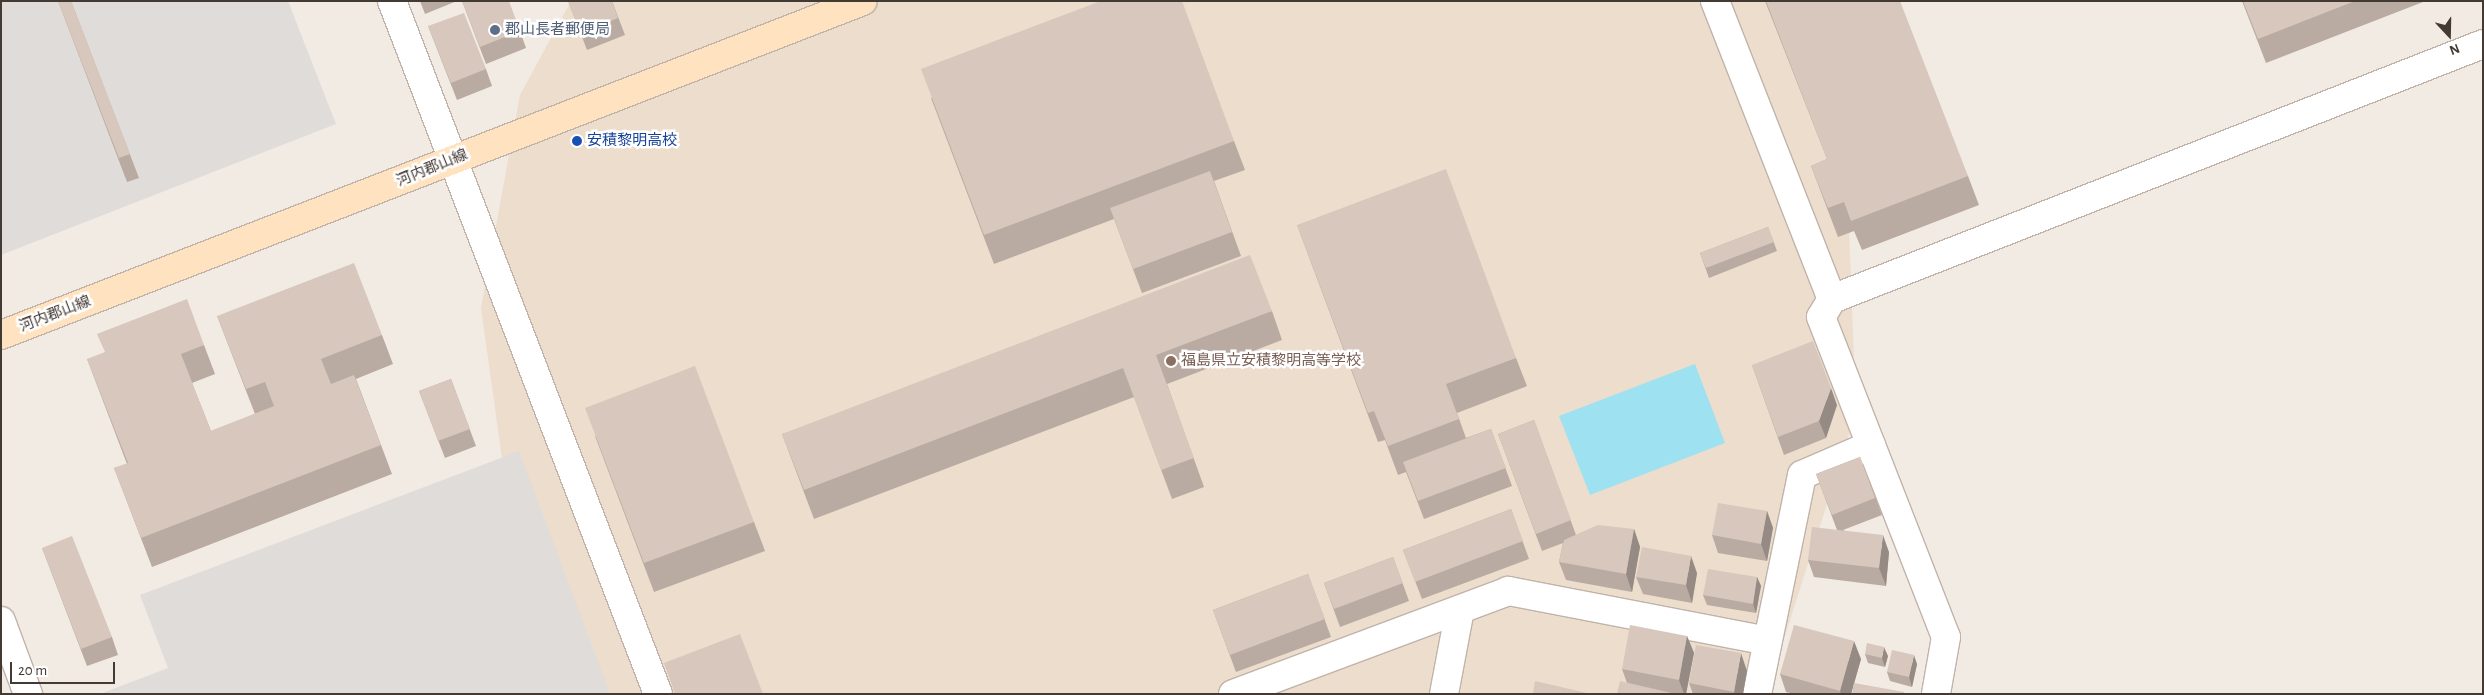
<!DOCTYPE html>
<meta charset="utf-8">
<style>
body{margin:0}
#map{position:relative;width:2484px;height:695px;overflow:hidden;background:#f2ebe4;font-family:"Alegreya Sans","Noto Sans JP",sans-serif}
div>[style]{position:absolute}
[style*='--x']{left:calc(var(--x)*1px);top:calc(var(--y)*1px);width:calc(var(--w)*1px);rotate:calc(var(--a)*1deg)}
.education>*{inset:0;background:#ecddcd}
.parking>*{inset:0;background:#e0dcd9}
.water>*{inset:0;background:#9ee1f1}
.roads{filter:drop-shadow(1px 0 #c1b3a9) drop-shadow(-1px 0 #c1b3a9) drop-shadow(0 1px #c1b3a9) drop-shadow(0 -1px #c1b3a9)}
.minor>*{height:28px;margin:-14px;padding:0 14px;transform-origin:14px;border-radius:14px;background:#fff}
.secondary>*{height:28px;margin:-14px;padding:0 14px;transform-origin:14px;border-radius:14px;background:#ffe3c1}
.wall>*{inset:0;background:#b9aba2}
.shaded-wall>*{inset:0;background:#968b84}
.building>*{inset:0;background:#d7c7bc}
.dots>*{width:14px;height:14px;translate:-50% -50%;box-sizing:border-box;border:2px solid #fff;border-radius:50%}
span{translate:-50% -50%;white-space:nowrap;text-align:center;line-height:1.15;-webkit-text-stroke:5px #fff;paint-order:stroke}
.service-label{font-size:15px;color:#4e5e75}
.left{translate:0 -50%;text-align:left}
.transit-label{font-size:15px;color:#164399}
.street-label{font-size:15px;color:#443a34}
.education-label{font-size:15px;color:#785e54}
.frame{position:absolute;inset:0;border:2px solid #443a34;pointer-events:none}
.north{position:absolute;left:2424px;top:10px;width:50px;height:50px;-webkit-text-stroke:4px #fff;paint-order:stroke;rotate:159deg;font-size:14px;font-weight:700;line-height:20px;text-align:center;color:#443a34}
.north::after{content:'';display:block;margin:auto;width:18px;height:22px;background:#443a34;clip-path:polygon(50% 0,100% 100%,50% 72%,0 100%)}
.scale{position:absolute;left:10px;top:662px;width:105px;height:22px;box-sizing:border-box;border:2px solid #443a34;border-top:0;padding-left:6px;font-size:15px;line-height:18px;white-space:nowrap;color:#443a34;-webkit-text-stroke:4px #fff;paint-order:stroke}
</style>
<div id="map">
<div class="education">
<div style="clip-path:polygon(571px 1px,1776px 1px,1847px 176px,1856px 413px,1784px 639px,1742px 694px,594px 694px,511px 523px,481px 308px,520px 95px)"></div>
</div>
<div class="parking">
<div style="clip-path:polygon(1px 1px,288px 1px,336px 124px,1px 255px)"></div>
<div style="clip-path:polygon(519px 451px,610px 694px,100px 694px,168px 668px,140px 595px)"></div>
</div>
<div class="water">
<div style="clip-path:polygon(1695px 364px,1725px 443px,1590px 495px,1559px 416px)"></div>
</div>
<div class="roads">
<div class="minor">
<div style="--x:392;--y:1;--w:742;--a:69"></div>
<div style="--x:1715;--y:1;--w:320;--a:68.6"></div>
<div style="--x:1832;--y:299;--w:21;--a:121"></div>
<div style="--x:1821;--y:317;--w:137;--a:68.7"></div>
<div style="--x:1871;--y:445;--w:75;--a:156.5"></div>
<div style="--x:1802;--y:475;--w:224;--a:101.6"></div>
<div style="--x:1832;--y:299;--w:699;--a:-21.39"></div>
<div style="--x:1871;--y:445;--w:206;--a:68.7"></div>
<div style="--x:1946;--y:637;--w:58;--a:100"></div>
<div style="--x:1;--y:621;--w:78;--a:69.7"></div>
<div style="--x:1233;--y:694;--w:294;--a:-20.5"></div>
<div style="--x:1508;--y:591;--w:264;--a:10.9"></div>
<div style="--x:1444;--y:694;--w:86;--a:-79.3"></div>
</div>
<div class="secondary">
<div style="--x:1;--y:335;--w:924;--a:-21.18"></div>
</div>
</div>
<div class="wall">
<div style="clip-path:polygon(58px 1px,71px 1px,139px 178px,127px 182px)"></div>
<div style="clip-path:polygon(420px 1px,457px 1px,425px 14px)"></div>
<div style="clip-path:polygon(462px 1px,520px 31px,526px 48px,486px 64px)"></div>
<div style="clip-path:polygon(568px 1px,612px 1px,625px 35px,587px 50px)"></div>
<div style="clip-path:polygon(1765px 1px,1968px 176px,1979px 205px,1862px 250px,1854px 231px,1838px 237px,1811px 166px,1827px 159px)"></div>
<div style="clip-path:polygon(2242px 1px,2422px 1px,2423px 2px,2266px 63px)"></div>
<div style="clip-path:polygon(428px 26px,486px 69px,492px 86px,457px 100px)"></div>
<div style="clip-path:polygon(931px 98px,1234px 141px,1245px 170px,1214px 181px,1241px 256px,1142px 293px,1114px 219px,994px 264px)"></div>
<div style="clip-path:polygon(1297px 225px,1516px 358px,1527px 386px,1457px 413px,1466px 438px,1491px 429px,1512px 486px,1424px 519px,1406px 472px,1398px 475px,1385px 440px,1378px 442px)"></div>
<div style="clip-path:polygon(1768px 227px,1777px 251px,1709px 278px,1700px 253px)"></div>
<div style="clip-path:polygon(1272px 311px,1282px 340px,1167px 384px,1204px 487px,1172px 499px,1134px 397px,814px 519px,782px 434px)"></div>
<div style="clip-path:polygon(217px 316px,382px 335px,393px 364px,356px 379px,392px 474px,152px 567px,114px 468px,127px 464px,87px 359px,204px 345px,215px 374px,192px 383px,211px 431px,255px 414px)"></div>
<div style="clip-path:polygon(1752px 365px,1837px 405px,1826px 438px,1784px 455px)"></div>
<div style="clip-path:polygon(451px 379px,476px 446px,445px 458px,419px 391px)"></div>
<div style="clip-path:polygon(1534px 420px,1576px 535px,1634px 529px,1640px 547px,1632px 592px,1566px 580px,1559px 562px,1563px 543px,1542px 551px,1498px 434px)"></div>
<div style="clip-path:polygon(595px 436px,754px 522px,765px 551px,654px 592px)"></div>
<div style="clip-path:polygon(1860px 457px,1882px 515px,1843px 530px,1889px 552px,1886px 586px,1814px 577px,1808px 560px,1837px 530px,1816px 474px)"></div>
<div style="clip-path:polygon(1511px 509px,1529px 559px,1422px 599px,1403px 550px)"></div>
<div style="clip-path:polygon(1767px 511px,1773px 528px,1767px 561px,1718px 553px,1712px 535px)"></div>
<div style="clip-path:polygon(42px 548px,112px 637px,118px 655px,87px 666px)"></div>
<div style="clip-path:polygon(1393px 557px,1409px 601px,1340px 627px,1324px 583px)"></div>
<div style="clip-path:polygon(1697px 573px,1692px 603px,1643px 594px,1636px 577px)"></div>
<div style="clip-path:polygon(1308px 574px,1331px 637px,1236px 672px,1213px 610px)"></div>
<div style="clip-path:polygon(1757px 577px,1761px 586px,1756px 613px,1707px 605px,1703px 595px)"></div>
<div style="clip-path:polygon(1687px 636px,1694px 653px,1686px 694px,1617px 694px,1627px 683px,1622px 669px)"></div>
<div style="clip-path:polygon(1865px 654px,1888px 656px,1885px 667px,1868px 663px)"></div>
<div style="clip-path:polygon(1861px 659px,1851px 694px,1794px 694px,1786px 692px,1780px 674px)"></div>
<div style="clip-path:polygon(1917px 664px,1912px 687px,1890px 681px,1887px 672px)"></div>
<div style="clip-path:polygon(1747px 671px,1743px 694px,1693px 694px,1689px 683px)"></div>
</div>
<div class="shaded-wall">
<div style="clip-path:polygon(1831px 388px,1837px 405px,1826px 438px,1819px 421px)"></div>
<div style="clip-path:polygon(1767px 511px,1773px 528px,1767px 561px,1761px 544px)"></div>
<div style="clip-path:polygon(1634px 529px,1640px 547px,1632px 592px,1626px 574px)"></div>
<div style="clip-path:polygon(1883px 535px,1889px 552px,1886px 586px,1879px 568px)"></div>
<div style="clip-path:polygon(1691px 556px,1697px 573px,1692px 603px,1686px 585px)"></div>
<div style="clip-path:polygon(1757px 577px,1761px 586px,1756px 613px,1753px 604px)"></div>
<div style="clip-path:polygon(1687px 636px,1694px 653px,1686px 694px,1684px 694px,1679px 680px)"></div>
<div style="clip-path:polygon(1854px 641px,1861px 659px,1851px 694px,1841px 694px,1840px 691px)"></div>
<div style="clip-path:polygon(1884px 647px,1888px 656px,1885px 667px,1882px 658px)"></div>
<div style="clip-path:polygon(1741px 653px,1747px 671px,1743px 694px,1735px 694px,1734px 692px)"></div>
<div style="clip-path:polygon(1914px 655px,1917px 664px,1912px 687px,1909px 677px)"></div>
</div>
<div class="building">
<div style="clip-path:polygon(58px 1px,71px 1px,130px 154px,119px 158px)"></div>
<div style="clip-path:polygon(462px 1px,509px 1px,520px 31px,480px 47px)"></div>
<div style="clip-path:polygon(568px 1px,612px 1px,618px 18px,580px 33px)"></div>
<div style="clip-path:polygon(1101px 1px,1182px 1px,1234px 141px,984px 235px,921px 69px)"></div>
<div style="clip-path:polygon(1766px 1px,1900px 1px,1968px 176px,1851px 221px,1844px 202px,1828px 208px,1811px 166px,1827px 159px)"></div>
<div style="clip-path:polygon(2243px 1px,2355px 1px,2258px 39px)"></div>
<div style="clip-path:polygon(464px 13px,486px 69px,451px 83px,428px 26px)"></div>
<div style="clip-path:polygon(1446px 169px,1516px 358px,1446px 384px,1459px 419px,1388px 446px,1374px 411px,1368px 413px,1297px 225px)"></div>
<div style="clip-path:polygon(1210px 171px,1232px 232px,1133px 269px,1110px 208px)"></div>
<div style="clip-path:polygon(1768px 227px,1774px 242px,1706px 268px,1700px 253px)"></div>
<div style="clip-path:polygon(1250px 255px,1272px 311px,1156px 355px,1194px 458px,1161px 470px,1123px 368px,804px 490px,782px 434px)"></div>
<div style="clip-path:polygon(354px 263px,382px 335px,321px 359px,331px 384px,354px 375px,381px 445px,141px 538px,114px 468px,128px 463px,87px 359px,105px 352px,97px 334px,187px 299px,204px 345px,181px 354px,211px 431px,274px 406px,265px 382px,246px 389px,217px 316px)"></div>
<div style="clip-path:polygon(1813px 341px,1831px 388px,1819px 421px,1778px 437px,1752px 365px)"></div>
<div style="clip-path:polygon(695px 366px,754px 522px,644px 563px,585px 408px)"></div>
<div style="clip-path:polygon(451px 379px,470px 429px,438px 441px,419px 391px)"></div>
<div style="clip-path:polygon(1534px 420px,1571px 520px,1536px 534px,1498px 434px)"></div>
<div style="clip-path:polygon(1491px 429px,1506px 468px,1418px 501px,1403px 462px)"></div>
<div style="clip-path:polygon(1860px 457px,1875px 498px,1832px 515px,1816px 474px)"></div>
<div style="clip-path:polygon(1718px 503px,1767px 511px,1761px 544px,1712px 535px)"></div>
<div style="clip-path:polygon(1511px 509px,1523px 541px,1415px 582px,1403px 550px)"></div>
<div style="clip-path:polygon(1598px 525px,1634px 529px,1626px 574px,1559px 562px,1564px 540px)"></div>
<div style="clip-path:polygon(1812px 527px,1883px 535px,1879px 568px,1808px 560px)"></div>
<div style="clip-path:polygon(72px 536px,112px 637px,81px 649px,42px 548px)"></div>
<div style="clip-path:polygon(1642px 547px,1691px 556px,1686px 585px,1636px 577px)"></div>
<div style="clip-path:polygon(1393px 557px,1403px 583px,1334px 609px,1324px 583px)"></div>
<div style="clip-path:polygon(1708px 569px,1757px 577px,1753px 604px,1703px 595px)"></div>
<div style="clip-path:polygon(1308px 574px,1325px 619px,1230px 655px,1213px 610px)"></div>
<div style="clip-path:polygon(1630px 625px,1687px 636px,1679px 680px,1622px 669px)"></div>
<div style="clip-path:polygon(1794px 625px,1854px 641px,1840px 691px,1780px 674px)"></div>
<div style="clip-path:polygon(740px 634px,763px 694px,675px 694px,664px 663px)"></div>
<div style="clip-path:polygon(1867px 643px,1884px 647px,1882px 658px,1865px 654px)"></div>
<div style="clip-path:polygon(1696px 645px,1741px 653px,1734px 692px,1689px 683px)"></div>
<div style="clip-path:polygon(1892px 650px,1914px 655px,1909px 677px,1887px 672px)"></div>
<div style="clip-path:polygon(1535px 681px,1591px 694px,1533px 694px)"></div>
<div style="clip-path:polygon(1620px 681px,1676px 694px,1617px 694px)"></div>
<div style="clip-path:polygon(1854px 683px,1904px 692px,1904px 694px,1852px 694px)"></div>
</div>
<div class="dots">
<div style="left:495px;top:30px;background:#5c6f8a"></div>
<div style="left:577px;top:141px;background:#1a4fb4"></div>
<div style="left:1171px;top:361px;background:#8d6e63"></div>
</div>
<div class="service-label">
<span class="left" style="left:505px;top:30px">郡山長者郵便局</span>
</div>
<div class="transit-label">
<span class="left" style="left:587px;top:141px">安積黎明高校</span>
</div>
<div class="street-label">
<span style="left:432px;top:168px;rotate:-22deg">河内郡山線</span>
<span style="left:55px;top:314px;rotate:-21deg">河内郡山線</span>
</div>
<div class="education-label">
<span class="left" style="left:1181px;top:361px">福島県立安積黎明高等学校</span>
</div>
<div class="frame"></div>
<div class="north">N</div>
<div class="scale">20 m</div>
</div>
